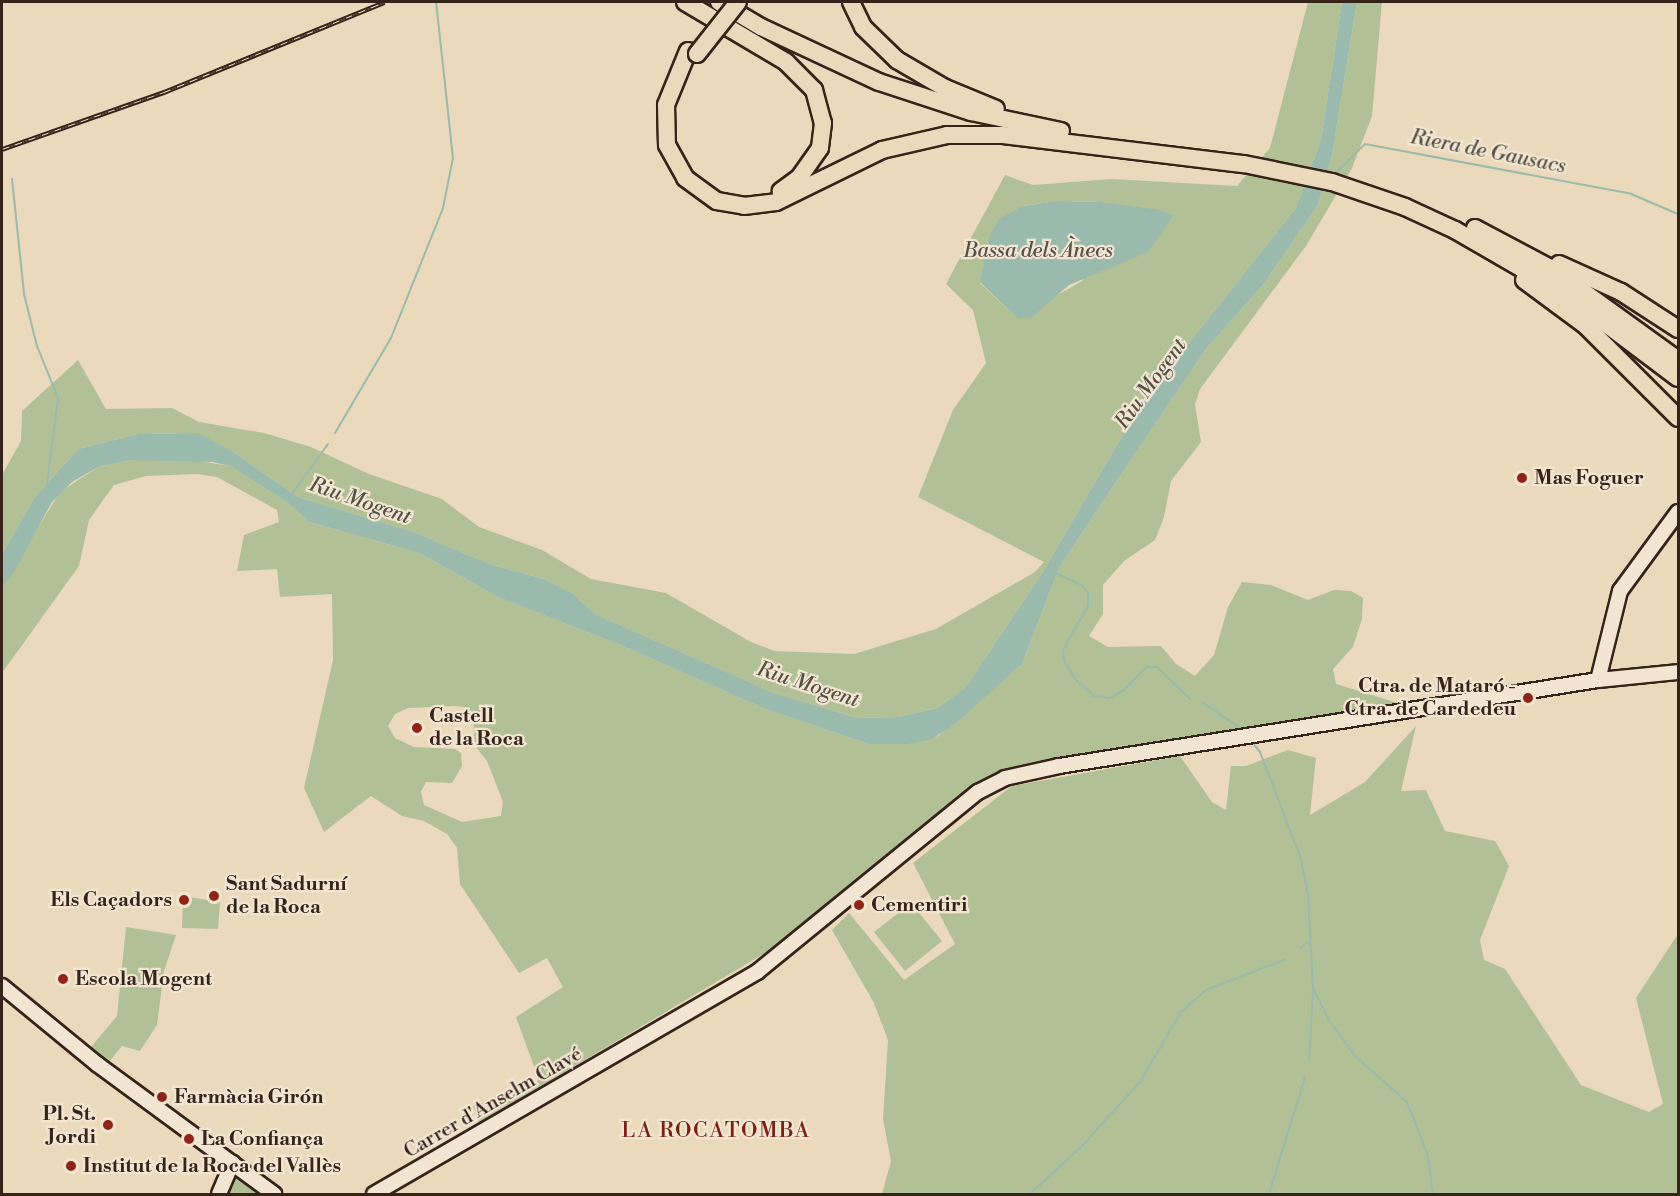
<!DOCTYPE html>
<meta charset="utf-8">
<style>
body{margin:0}
#map{position:relative;width:1680px;height:1196px;overflow:hidden;background:#ebd9bc;font-family:"Libre Bodoni",serif}
div>[style]{position:absolute}
[style*='--x']{left:calc(var(--x)*1px);top:calc(var(--y)*1px);width:calc(var(--w)*1px);rotate:calc(var(--a)*1deg)}
.green>*{inset:0;background:#b2c095}
.water>*{inset:0;background:#99baac}
.stream>*{height:2px;margin:-1px;padding:0 1px;transform-origin:1px;border-radius:1px;background:#99baac}
.roads{filter:drop-shadow(2px 0 #36231a) drop-shadow(-2px 0 #36231a) drop-shadow(0 2px #36231a) drop-shadow(0 -2px #36231a)}
.secondary>*{height:14px;margin:-7px;padding:0 7px;transform-origin:7px;border-radius:7px;background:#f2e6d3}
.highway>*{height:16px;margin:-8px;padding:0 8px;transform-origin:8px;border-radius:8px;background:#ebd9bc}
.rail>*{height:4.5px;margin-top:-2.25px;transform-origin:0;background:repeating-linear-gradient(90deg,#f2e6d3 0 7px,#36231a 0 14px);box-sizing:border-box;border-block:2px solid #36231a}
.bridges{filter:drop-shadow(2px 0 #36231a) drop-shadow(-2px 0 #36231a) drop-shadow(0 2px #36231a) drop-shadow(0 -2px #36231a)}
.highway-bridge>*{height:16px;margin:-8px;padding:0 8px;transform-origin:8px;border-radius:8px;background:#ebd9bc}
.dots>*{width:16px;height:16px;translate:-50% -50%;box-sizing:border-box;border:3px solid #f2e6d3;border-radius:50%}
span{translate:-50% -50%;white-space:nowrap;text-align:center;line-height:1.15;-webkit-text-stroke:4.5px #f2e6d3;paint-order:stroke}
.poi-label{font-size:20px;color:#36231a;font-weight:700}
.left{translate:0 -50%;text-align:left}
.right{translate:-100% -50%;text-align:right}
.street-label{font-size:20px;color:#36231a}
.water-label{font-size:21px;color:#545046;font-style:italic}
.neighbourhood-label{font-size:21px;color:#7a1f14;letter-spacing:1.5px}
.frame{position:absolute;inset:0;border:3px solid #36231a;pointer-events:none}
</style>
<div id="map">
<div class="green">
<div style="clip-path:polygon(evenodd,1308px 2px,1342px 2px,1321px 140px,1296px 208px,1142px 402px,1041px 575px,965px 688px,937px 708px,899px 717px,858px 718px,774px 693px,595px 614px,571px 592px,544px 579px,492px 565px,414px 532px,298px 497px,229px 449px,197px 433px,138px 434px,78px 449px,35px 497px,2px 554px,2px 475px,21px 441px,22px 411px,78px 360px,106px 409px,172px 408px,199px 422px,264px 433px,311px 447px,369px 474px,442px 499px,479px 527px,542px 550px,591px 579px,666px 593px,751px 642px,775px 651px,854px 654px,936px 629px,1035px 572px,1044px 562px,918px 497px,953px 410px,986px 363px,973px 310px,946px 284px,1005px 175px,1033px 185px,1112px 179px,1237px 186px,1270px 148px,1308px 2px,1057px 201px,1101px 202px,1130px 207px,1082px 281px,1017px 318px,980px 283px,986px 261px,1023px 206px,1057px 201px)"></div>
<div style="clip-path:polygon(evenodd,1357px 2px,1382px 2px,1372px 116px,1352px 168px,1306px 246px,1200px 389px,1195px 404px,1201px 442px,1171px 481px,1164px 517px,1155px 540px,1124px 561px,1103px 585px,1103px 614px,1089px 636px,1108px 647px,1161px 646px,1176px 664px,1195px 676px,1214px 655px,1228px 607px,1242px 582px,1271px 585px,1308px 600px,1334px 590px,1351px 591px,1363px 598px,1362px 619px,1353px 647px,1333px 669px,1336px 684px,1401px 704px,1101px 750px,996px 772px,765px 953px,479px 1123px,473px 1106px,539px 1080px,516px 1017px,563px 987px,547px 958px,519px 973px,460px 884px,457px 848px,447px 834px,424px 821px,402px 816px,371px 796px,324px 832px,304px 788px,333px 660px,332px 594px,280px 597px,277px 569px,237px 571px,244px 535px,279px 522px,277px 510px,217px 477px,197px 474px,146px 476px,114px 485px,89px 520px,79px 566px,2px 673px,2px 586px,60px 492px,98px 467px,131px 460px,187px 459px,230px 466px,288px 503px,309px 522px,419px 553px,498px 597px,623px 646px,765px 709px,869px 744px,910px 744px,938px 736px,1022px 664px,1059px 568px,1095px 513px,1206px 349px,1263px 285px,1318px 205px,1332px 155px,1357px 2px,455px 706px,464px 707px,473px 719px,475px 746px,487px 761px,503px 802px,501px 816px,462px 822px,424px 805px,421px 792px,426px 782px,452px 783px,462px 766px,461px 753px,455px 749px,414px 747px,395px 738px,388px 726px,395px 714px,408px 708px,455px 706px)"></div>
<div style="clip-path:polygon(1416px 726px,1401px 791px,1426px 790px,1445px 831px,1495px 841px,1509px 866px,1480px 940px,1484px 960px,1505px 969px,1581px 1085px,1649px 1112px,1663px 1104px,1636px 998px,1678px 934px,1678px 1194px,882px 1194px,891px 1161px,883px 1119px,888px 1040px,874px 1003px,832px 930px,849px 913px,904px 980px,955px 944px,913px 863px,1012px 786px,1180px 756px,1212px 802px,1226px 810px,1231px 766px,1246px 766px,1288px 750px,1316px 758px,1310px 815px,1365px 782px)"></div>
<div style="clip-path:polygon(183px 896px,220px 902px,218px 929px,182px 928px)"></div>
<div style="clip-path:polygon(911px 903px,942px 941px,905px 971px,874px 932px)"></div>
<div style="clip-path:polygon(126px 927px,176px 935px,164px 971px,157px 1025px,140px 1051px,122px 1046px,109px 1062px,91px 1047px,117px 1016px)"></div>
<div style="clip-path:polygon(236px 1174px,266px 1194px,220px 1194px,228px 1177px)"></div>
</div>
<div class="water">
<div style="clip-path:polygon(1342px 2px,1357px 2px,1332px 155px,1318px 205px,1263px 285px,1206px 349px,1095px 513px,1059px 568px,1022px 664px,956px 723px,932px 739px,910px 744px,869px 744px,765px 709px,623px 646px,498px 597px,419px 553px,309px 522px,288px 503px,230px 466px,213px 462px,131px 460px,98px 467px,72px 482px,52px 502px,14px 572px,2px 586px,2px 554px,35px 497px,78px 449px,138px 434px,198px 433px,229px 449px,298px 497px,414px 532px,492px 565px,544px 579px,571px 592px,595px 614px,774px 693px,858px 718px,899px 717px,937px 708px,965px 688px,1041px 575px,1142px 402px,1296px 208px,1321px 140px)"></div>
<div style="clip-path:polygon(1057px 201px,1101px 202px,1160px 210px,1173px 216px,1148px 252px,1069px 285px,1031px 318px,1017px 318px,980px 282px,990px 235px,999px 219px,1023px 206px)"></div>
</div>
<div class="stream">
<div style="--x:1334;--y:175;--w:44;--a:-45"></div>
<div style="--x:1365;--y:144;--w:271;--a:10.6"></div>
<div style="--x:1631;--y:194;--w:51;--a:23.1"></div>
<div style="--x:12;--y:179;--w:116;--a:84"></div>
<div style="--x:24;--y:294;--w:54;--a:76"></div>
<div style="--x:37;--y:346;--w:56;--a:68"></div>
<div style="--x:58;--y:398;--w:87;--a:97.3"></div>
<div style="--x:335;--y:433;--w:110;--a:-59.5"></div>
<div style="--x:391;--y:338;--w:140;--a:-68.2"></div>
<div style="--x:443;--y:208;--w:51;--a:-78.7"></div>
<div style="--x:453;--y:158;--w:157;--a:-96.2"></div>
<div style="--x:291;--y:495;--w:63;--a:-54"></div>
<div style="--x:1057;--y:574;--w:27;--a:24"></div>
<div style="--x:1082;--y:585;--w:10;--a:53"></div>
<div style="--x:1088;--y:593;--w:13;--a:90"></div>
<div style="--x:1088;--y:606;--w:51;--a:119.6"></div>
<div style="--x:1063;--y:650;--w:11;--a:85"></div>
<div style="--x:1064;--y:661;--w:24;--a:57"></div>
<div style="--x:1077;--y:681;--w:23;--a:41"></div>
<div style="--x:1094;--y:696;--w:15;--a:8"></div>
<div style="--x:1109;--y:698;--w:16;--a:-27"></div>
<div style="--x:1123;--y:691;--w:33;--a:-46"></div>
<div style="--x:1146;--y:667;--w:11;--a:0"></div>
<div style="--x:1157;--y:667;--w:46;--a:44.1"></div>
<div style="--x:1202;--y:702;--w:50;--a:34.3"></div>
<div style="--x:1252;--y:742;--w:13;--a:51"></div>
<div style="--x:1260;--y:752;--w:111;--a:69"></div>
<div style="--x:1300;--y:856;--w:39;--a:78"></div>
<div style="--x:1308;--y:894;--w:94;--a:87"></div>
<div style="--x:1313;--y:988;--w:34;--a:64"></div>
<div style="--x:1328;--y:1019;--w:47;--a:53.6"></div>
<div style="--x:1356;--y:1057;--w:68;--a:41.4"></div>
<div style="--x:1407;--y:1102;--w:58;--a:68.7"></div>
<div style="--x:1428;--y:1156;--w:38;--a:83"></div>
<div style="--x:1301;--y:948;--w:9;--a:-41"></div>
<div style="--x:1309;--y:1060;--w:69;--a:-86.7"></div>
<div style="--x:1031;--y:1193;--w:71;--a:-42.7"></div>
<div style="--x:1083;--y:1145;--w:85;--a:-47.9"></div>
<div style="--x:1140;--y:1082;--w:81;--a:-59.6"></div>
<div style="--x:1181;--y:1012;--w:33;--a:-41"></div>
<div style="--x:1206;--y:990;--w:84;--a:-21"></div>
<div style="--x:1269;--y:1194;--w:122;--a:-72.9"></div>
</div>
<div class="roads">
<div class="secondary">
<div style="--x:1598;--y:680;--w:92;--a:-76.1"></div>
<div style="--x:1620;--y:591;--w:98;--a:-53.7"></div>
<div style="--x:2;--y:986;--w:123;--a:39.4"></div>
<div style="--x:97;--y:1064;--w:220;--a:36.3"></div>
<div style="--x:219;--y:1194;--w:34;--a:-67"></div>
<div style="--x:374;--y:1194;--w:443;--a:-30.1"></div>
<div style="--x:757;--y:972;--w:285;--a:-39.2"></div>
<div style="--x:978;--y:792;--w:30;--a:-27"></div>
<div style="--x:1005;--y:778;--w:55;--a:-12.5"></div>
<div style="--x:1059;--y:766;--w:546;--a:-9.07"></div>
<div style="--x:1598;--y:680;--w:80;--a:-5.7"></div>
</div>
<div class="highway">
<div style="--x:685;--y:2;--w:117;--a:30.7"></div>
<div style="--x:786;--y:62;--w:40;--a:45"></div>
<div style="--x:814;--y:90;--w:34;--a:75"></div>
<div style="--x:823;--y:123;--w:25;--a:97"></div>
<div style="--x:820;--y:148;--w:35;--a:125"></div>
<div style="--x:800;--y:177;--w:24;--a:144"></div>
<div style="--x:719;--y:2;--w:49;--a:30.8"></div>
<div style="--x:761;--y:27;--w:130;--a:25"></div>
<div style="--x:879;--y:82;--w:97;--a:18.1"></div>
<div style="--x:971;--y:112;--w:92;--a:11.9"></div>
<div style="--x:851;--y:2;--w:28;--a:64"></div>
<div style="--x:863;--y:27;--w:47;--a:44.1"></div>
<div style="--x:897;--y:60;--w:56;--a:30.3"></div>
<div style="--x:945;--y:88;--w:55;--a:22.4"></div>
<div style="--x:688;--y:51;--w:58;--a:112.2"></div>
<div style="--x:666;--y:105;--w:40;--a:88.6"></div>
<div style="--x:667;--y:145;--w:38;--a:61"></div>
<div style="--x:685;--y:178;--w:39;--a:36"></div>
<div style="--x:717;--y:201;--w:27;--a:10"></div>
<div style="--x:744;--y:206;--w:32;--a:-7"></div>
<div style="--x:776;--y:202;--w:118;--a:-26.1"></div>
<div style="--x:882;--y:150;--w:67;--a:-13"></div>
<div style="--x:947;--y:135;--w:56;--a:0"></div>
<div style="--x:1003;--y:135;--w:243;--a:6.9"></div>
<div style="--x:1244;--y:164;--w:90;--a:11.6"></div>
<div style="--x:1332;--y:182;--w:77;--a:18.9"></div>
<div style="--x:1405;--y:207;--w:55;--a:24.7"></div>
<div style="--x:1455;--y:230;--w:132;--a:30.1"></div>
<div style="--x:1569;--y:296;--w:136;--a:37"></div>
<div style="--x:1475;--y:228;--w:87;--a:28"></div>
<div style="--x:1552;--y:269;--w:155;--a:35.8"></div>
<div style="--x:1559;--y:264;--w:68;--a:24.3"></div>
<div style="--x:1621;--y:292;--w:68;--a:33"></div>
<div style="--x:1524;--y:280;--w:77;--a:36.6"></div>
<div style="--x:1586;--y:326;--w:130;--a:45"></div>
</div>
</div>
<div class="rail">
<div style="--x:2;--y:149;--w:172;--a:-19.4"></div>
<div style="--x:164;--y:92;--w:238;--a:-22.2"></div>
</div>
<div class="bridges">
<div class="highway-bridge">
<div style="--x:697;--y:54;--w:66;--a:-51.7"></div>
</div>
</div>
<div class="dots">
<div style="left:1522px;top:478px;background:#8f2418"></div>
<div style="left:1528px;top:698px;background:#8f2418"></div>
<div style="left:417px;top:728px;background:#8f2418"></div>
<div style="left:214px;top:896px;background:#8f2418"></div>
<div style="left:184px;top:900px;background:#8f2418"></div>
<div style="left:859px;top:905px;background:#8f2418"></div>
<div style="left:63px;top:979px;background:#8f2418"></div>
<div style="left:162px;top:1097px;background:#8f2418"></div>
<div style="left:108px;top:1125px;background:#8f2418"></div>
<div style="left:189px;top:1139px;background:#8f2418"></div>
<div style="left:71px;top:1166px;background:#8f2418"></div>
</div>
<div class="poi-label">
<span class="left" style="left:1534px;top:478px">Mas Foguer</span>
<span class="right" style="left:1516px;top:698px">Ctra. de Mataró -<br>Ctra. de Cardedeu</span>
<span class="left" style="left:429px;top:728px">Castell<br>de la Roca</span>
<span class="left" style="left:226px;top:896px">Sant Sadurní<br>de la Roca</span>
<span class="right" style="left:172px;top:900px">Els Caçadors</span>
<span class="left" style="left:871px;top:905px">Cementiri</span>
<span class="left" style="left:75px;top:979px">Escola Mogent</span>
<span class="left" style="left:174px;top:1097px">Farmàcia Girón</span>
<span class="right" style="left:96px;top:1126px">Pl. St.<br>Jordi</span>
<span class="left" style="left:201px;top:1139px">La Confiança</span>
<span class="left" style="left:83px;top:1166px">Institut de la Roca del Vallès</span>
</div>
<div class="street-label">
<span style="left:493px;top:1103px;rotate:-30deg">Carrer d'Anselm Clavé</span>
</div>
<div class="water-label">
<span style="left:1488px;top:152px;rotate:11deg">Riera de Gausacs</span>
<span style="left:1038px;top:251px">Bassa dels Ànecs</span>
<span style="left:1151px;top:384px;rotate:-54deg">Riu Mogent</span>
<span style="left:360px;top:501px;rotate:19deg">Riu Mogent</span>
<span style="left:808px;top:685px;rotate:18deg">Riu Mogent</span>
</div>
<div class="neighbourhood-label">
<span style="left:716px;top:1131px">LA ROCATOMBA</span>
</div>
<div class="frame"></div>
</div>
